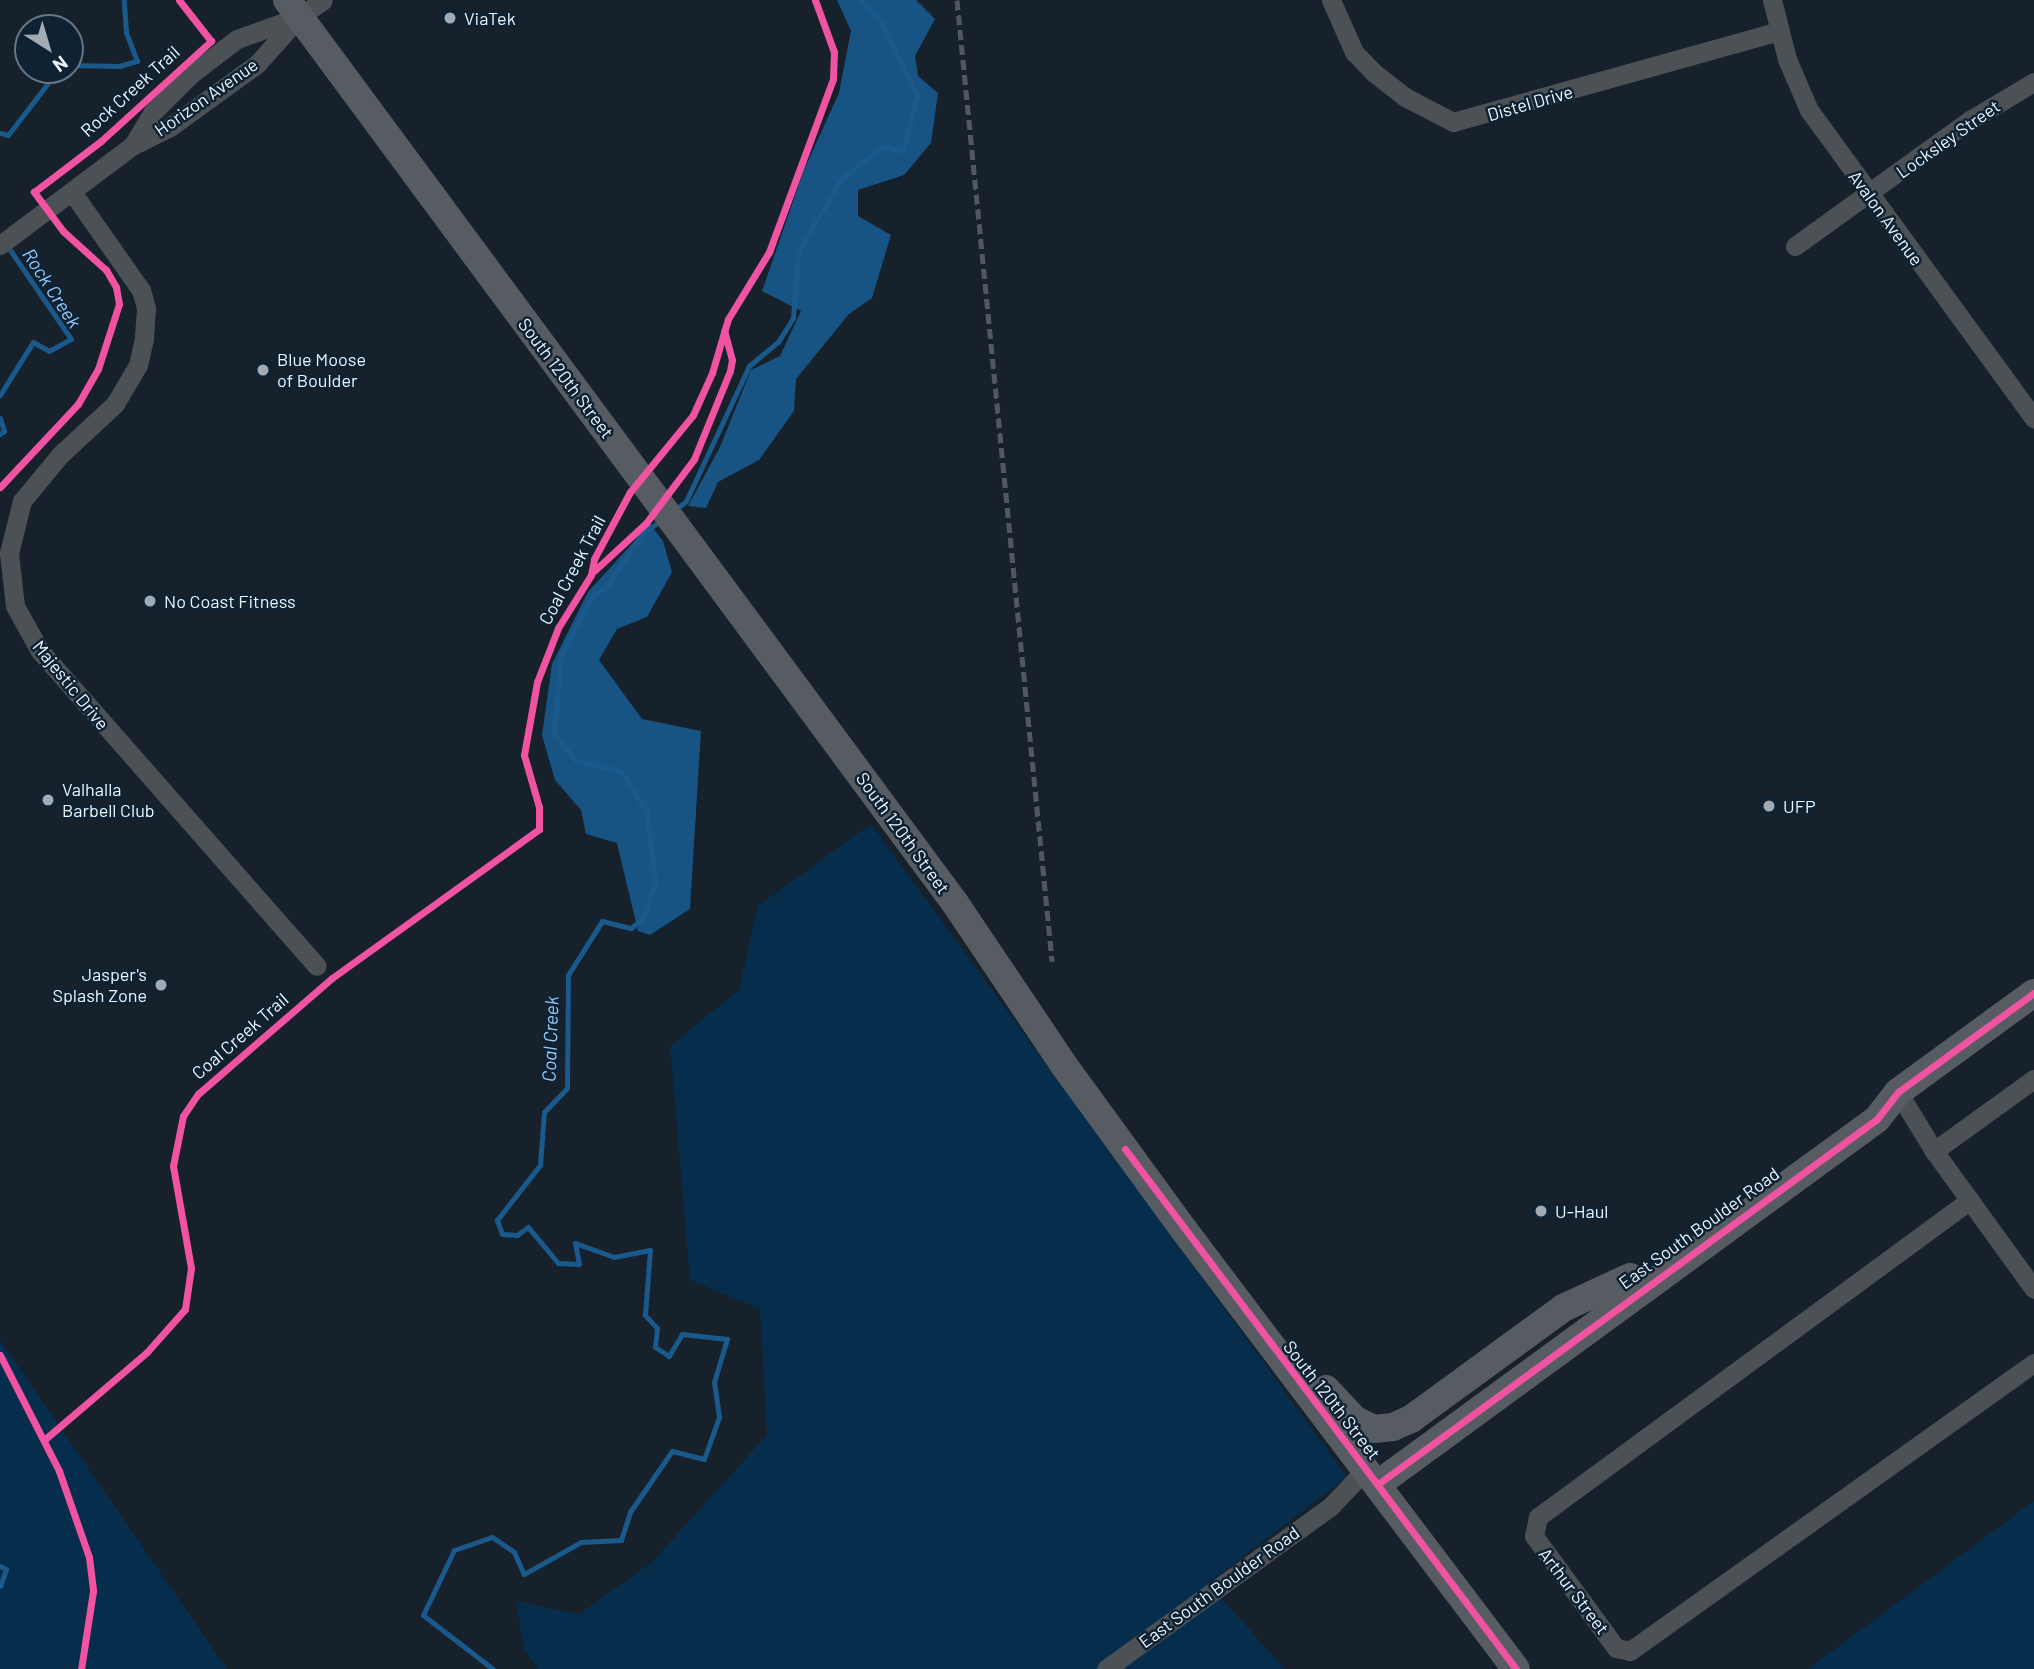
<!DOCTYPE html>
<style>
body{margin:0}
#map{position:relative;width:2034px;height:1669px;overflow:hidden;background:#16212c;font-family:Barlow,sans-serif}
div>[style]{position:absolute}
[style*='--x']{left:calc(var(--x)*1px);top:calc(var(--y)*1px);width:calc(var(--w)*1px);rotate:calc(var(--a)*1deg)}
.green>*{inset:0;background:#062d4c}
.forest>*{inset:0;background:#175484}
.stream>*{height:5px;margin:-2.5px;padding:0 2.5px;transform-origin:2.5px;border-radius:2.5px;background:#1a598b}
.minor>*{height:19px;margin:-9.5px;padding:0 9.5px;transform-origin:9.5px;border-radius:9.5px;background:#4c5156}
.secondary>*{height:28px;margin:-14px;padding:0 14px;transform-origin:14px;border-radius:14px;background:#575c62}
.rail>*{height:5px;margin-top:-2.5px;transform-origin:0;background:repeating-linear-gradient(90deg,#52585e 0 10px,transparent 0 15px)}
.cycleway>*{height:7px;margin:-3.5px;padding:0 3.5px;transform-origin:3.5px;border-radius:3.5px;background:#f153a3}
.dots>*{width:19px;height:19px;translate:-50% -50%;box-sizing:border-box;border:4px solid #0e2234;border-radius:50%}
span{translate:-50% -50%;white-space:nowrap;text-align:center;line-height:1.15;-webkit-text-stroke:5px #0e2234;paint-order:stroke}
.poi-label{font-size:18px;color:#edf5fc}
.left{translate:0 -50%;text-align:left}
.right{translate:-100% -50%;text-align:right}
.street-label{font-size:18px;color:#edf5fc}
.water-label{font-size:19px;color:#97c9f7;font-style:italic}
.north{position:absolute;left:14px;top:14px;width:70px;height:70px;box-sizing:border-box;background:#0e2234;border:2px solid #677684;border-radius:50%;rotate:143deg;font-size:19px;font-weight:700;line-height:28px;text-align:center;color:#edf5fc}
.north::after{content:'';display:block;margin:auto;width:24px;height:32px;background:#a2abb3;clip-path:polygon(50% 0,100% 100%,50% 72%,0 100%)}
</style>
<div id="map">
<div class="green">
<div style="clip-path:polygon(871px 824px,1347px 1477px,1208px 1583px,1285px 1669px,538px 1669px,524px 1649px,516px 1601px,579px 1614px,652px 1562px,767px 1435px,760px 1309px,690px 1280px,670px 1046px,739px 990px,758px 906px)"></div>
<div style="clip-path:polygon(0 1340px,227px 1669px,0 1669px)"></div>
<div style="clip-path:polygon(2034px 1501px,2034px 1669px,1808px 1669px)"></div>
</div>
<div class="forest">
<div style="clip-path:polygon(837px 0,916px 0,935px 19px,915px 56px,918px 76px,938px 93px,931px 143px,904px 175px,858px 190px,858px 216px,891px 235px,872px 298px,849px 314px,796px 379px,794px 411px,759px 460px,718px 482px,706px 508px,688px 506px,720px 447px,751px 370px,780px 356px,801px 311px,762px 291px,804px 170px,839px 93px,851px 31px)"></div>
<div style="clip-path:polygon(650px 524px,663px 541px,672px 572px,647px 617px,617px 629px,599px 660px,642px 719px,701px 731px,690px 909px,650px 935px,638px 931px,617px 843px,586px 834px,581px 810px,555px 780px,542px 735px,552px 664px,588px 592px)"></div>
</div>
<div class="stream">
<div style="--x:70;--y:65;--w:49;--a:1.2"></div>
<div style="--x:119;--y:66;--w:19;--a:-16"></div>
<div style="--x:137;--y:61;--w:31;--a:-111"></div>
<div style="--x:126;--y:32;--w:32;--a:-94"></div>
<div style="--x:0;--y:133;--w:8;--a:14"></div>
<div style="--x:8;--y:135;--w:82;--a:-52.4"></div>
<div style="--x:0;--y:395;--w:62;--a:-58.1"></div>
<div style="--x:33;--y:342;--w:18;--a:29"></div>
<div style="--x:49;--y:351;--w:25;--a:-29"></div>
<div style="--x:71;--y:339;--w:115;--a:-124.4"></div>
<div style="--x:0;--y:418;--w:14;--a:73"></div>
<div style="--x:4;--y:431;--w:5;--a:143"></div>
<div style="--x:675;--y:510;--w:14;--a:-39"></div>
<div style="--x:686;--y:501;--w:149;--a:-65"></div>
<div style="--x:749;--y:366;--w:38;--a:-40"></div>
<div style="--x:778;--y:342;--w:28;--a:-58"></div>
<div style="--x:793;--y:318;--w:66;--a:-85.7"></div>
<div style="--x:798;--y:252;--w:86;--a:-59.3"></div>
<div style="--x:842;--y:178;--w:52;--a:-38"></div>
<div style="--x:883;--y:146;--w:21;--a:14"></div>
<div style="--x:903;--y:151;--w:57;--a:-75.7"></div>
<div style="--x:917;--y:96;--w:84;--a:-116.3"></div>
<div style="--x:880;--y:21;--w:28;--a:-132"></div>
<div style="--x:0;--y:1566;--w:7;--a:27"></div>
<div style="--x:6;--y:1569;--w:18;--a:109"></div>
<div style="--x:493;--y:1669;--w:88;--a:-142.4"></div>
<div style="--x:423;--y:1615;--w:72;--a:-64.5"></div>
<div style="--x:454;--y:1550;--w:40;--a:-18.9"></div>
<div style="--x:492;--y:1537;--w:27;--a:34"></div>
<div style="--x:514;--y:1552;--w:24;--a:66"></div>
<div style="--x:524;--y:1574;--w:65;--a:-29.3"></div>
<div style="--x:581;--y:1542;--w:40;--a:-2.9"></div>
<div style="--x:621;--y:1540;--w:29;--a:-72"></div>
<div style="--x:630;--y:1512;--w:74;--a:-55.5"></div>
<div style="--x:672;--y:1451;--w:33;--a:14"></div>
<div style="--x:704;--y:1459;--w:45;--a:-70.3"></div>
<div style="--x:719;--y:1417;--w:35;--a:-98"></div>
<div style="--x:714;--y:1382;--w:45;--a:-73.2"></div>
<div style="--x:727;--y:1339;--w:45;--a:-173.7"></div>
<div style="--x:682;--y:1334;--w:26;--a:121"></div>
<div style="--x:669;--y:1356;--w:17;--a:-147"></div>
<div style="--x:655;--y:1347;--w:19;--a:-84"></div>
<div style="--x:657;--y:1328;--w:18;--a:-133"></div>
<div style="--x:645;--y:1315;--w:65;--a:-85.6"></div>
<div style="--x:650;--y:1250;--w:37;--a:169"></div>
<div style="--x:614;--y:1257;--w:41;--a:-160.3"></div>
<div style="--x:575;--y:1243;--w:21;--a:79"></div>
<div style="--x:579;--y:1264;--w:21;--a:-177"></div>
<div style="--x:558;--y:1263;--w:47;--a:-129.8"></div>
<div style="--x:528;--y:1227;--w:14;--a:144"></div>
<div style="--x:517;--y:1235;--w:15;--a:-176"></div>
<div style="--x:502;--y:1234;--w:15;--a:-110"></div>
<div style="--x:497;--y:1220;--w:70;--a:-52"></div>
<div style="--x:540;--y:1165;--w:53;--a:-85.7"></div>
<div style="--x:544;--y:1112;--w:33;--a:-46"></div>
<div style="--x:567;--y:1088;--w:113;--a:-89.5"></div>
<div style="--x:568;--y:975;--w:64;--a:-57.8"></div>
<div style="--x:602;--y:921;--w:30;--a:14"></div>
<div style="--x:631;--y:928;--w:16;--a:-40"></div>
<div style="--x:643;--y:918;--w:37;--a:-71"></div>
<div style="--x:655;--y:883;--w:71;--a:-96.4"></div>
<div style="--x:647;--y:812;--w:49;--a:-122.4"></div>
<div style="--x:621;--y:771;--w:46;--a:-167.5"></div>
<div style="--x:576;--y:761;--w:35;--a:-129"></div>
<div style="--x:554;--y:734;--w:80;--a:-85"></div>
<div style="--x:561;--y:654;--w:68;--a:-61.2"></div>
<div style="--x:594;--y:594;--w:13;--a:-27"></div>
<div style="--x:606;--y:588;--w:64;--a:-56.6"></div>
<div style="--x:641;--y:535;--w:25;--a:-37"></div>
</div>
<div class="minor">
<div style="--x:1331;--y:0;--w:57;--a:66.1"></div>
<div style="--x:1354;--y:52;--w:28;--a:46"></div>
<div style="--x:1373;--y:72;--w:41;--a:38"></div>
<div style="--x:1405;--y:97;--w:54;--a:27.5"></div>
<div style="--x:1453;--y:122;--w:338;--a:-15.6"></div>
<div style="--x:1772;--y:0;--w:61;--a:75.7"></div>
<div style="--x:1787;--y:59;--w:56;--a:66.7"></div>
<div style="--x:1809;--y:110;--w:382;--a:53.9"></div>
<div style="--x:133;--y:145;--w:39;--a:-59"></div>
<div style="--x:153;--y:112;--w:52;--a:-45"></div>
<div style="--x:190;--y:75;--w:59;--a:-37.5"></div>
<div style="--x:237;--y:39;--w:65;--a:-19.8"></div>
<div style="--x:72;--y:192;--w:120;--a:54.9"></div>
<div style="--x:141;--y:290;--w:19;--a:74"></div>
<div style="--x:146;--y:308;--w:31;--a:94"></div>
<div style="--x:144;--y:339;--w:27;--a:103"></div>
<div style="--x:138;--y:365;--w:45;--a:120.5"></div>
<div style="--x:115;--y:404;--w:75;--a:137.2"></div>
<div style="--x:60;--y:455;--w:60;--a:129.6"></div>
<div style="--x:22;--y:501;--w:54;--a:104"></div>
<div style="--x:9;--y:553;--w:53;--a:83.5"></div>
<div style="--x:15;--y:606;--w:51;--a:60.9"></div>
<div style="--x:40;--y:651;--w:419;--a:48.7"></div>
<div style="--x:0;--y:245;--w:165;--a:-36.9"></div>
<div style="--x:132;--y:146;--w:42;--a:-26.6"></div>
<div style="--x:170;--y:127;--w:107;--a:-35.9"></div>
<div style="--x:257;--y:64;--w:63;--a:-48.2"></div>
<div style="--x:299;--y:17;--w:29;--a:-35"></div>
<div style="--x:1795;--y:246;--w:216;--a:-35.8"></div>
<div style="--x:1970;--y:120;--w:74;--a:-30.7"></div>
<div style="--x:1898;--y:1092;--w:69;--a:58.6"></div>
<div style="--x:1934;--y:1151;--w:170;--a:54.1"></div>
<div style="--x:1934;--y:1151;--w:123;--a:-35.8"></div>
<div style="--x:1970;--y:1200;--w:536;--a:143.73"></div>
<div style="--x:1538;--y:1517;--w:19;--a:102"></div>
<div style="--x:1534;--y:1536;--w:139;--a:53.8"></div>
<div style="--x:1616;--y:1648;--w:14;--a:12"></div>
<div style="--x:1630;--y:1651;--w:496;--a:-35.5"></div>
<div style="--x:1106;--y:1669;--w:278;--a:-35.9"></div>
<div style="--x:1331;--y:1506;--w:51;--a:-46.6"></div>
</div>
<div class="secondary">
<div style="--x:287;--y:0;--w:1123;--a:53.51"></div>
<div style="--x:955;--y:903;--w:194;--a:56.1"></div>
<div style="--x:1063;--y:1064;--w:205;--a:53.9"></div>
<div style="--x:1184;--y:1230;--w:550;--a:52.9"></div>
<div style="--x:1326;--y:1389;--w:42;--a:46.9"></div>
<div style="--x:1355;--y:1420;--w:21;--a:25"></div>
<div style="--x:1374;--y:1429;--w:19;--a:-6"></div>
<div style="--x:1393;--y:1427;--w:20;--a:-24"></div>
<div style="--x:1411;--y:1419;--w:188;--a:-36.1"></div>
<div style="--x:1563;--y:1308;--w:74;--a:-24.8"></div>
<div style="--x:1378;--y:1484;--w:618;--a:-36.18"></div>
<div style="--x:1877;--y:1119;--w:34;--a:-52"></div>
<div style="--x:1898;--y:1092;--w:168;--a:-36.1"></div>
</div>
<div class="rail">
<div style="--x:957;--y:0;--w:966;--a:84.35"></div>
</div>
<div class="cycleway">
<div style="--x:0;--y:487;--w:114;--a:-46.8"></div>
<div style="--x:78;--y:404;--w:40;--a:-60.3"></div>
<div style="--x:98;--y:369;--w:68;--a:-72.1"></div>
<div style="--x:119;--y:304;--w:17;--a:-100"></div>
<div style="--x:116;--y:287;--w:20;--a:-120"></div>
<div style="--x:106;--y:270;--w:58;--a:-137.8"></div>
<div style="--x:63;--y:231;--w:49;--a:-126.6"></div>
<div style="--x:34;--y:192;--w:84;--a:-37.3"></div>
<div style="--x:101;--y:141;--w:149;--a:-42.3"></div>
<div style="--x:211;--y:41;--w:52;--a:-128"></div>
<div style="--x:594;--y:571;--w:71;--a:-42.7"></div>
<div style="--x:646;--y:523;--w:80;--a:-53.1"></div>
<div style="--x:694;--y:459;--w:95;--a:-67.8"></div>
<div style="--x:730;--y:371;--w:11;--a:-80"></div>
<div style="--x:732;--y:360;--w:30;--a:-105"></div>
<div style="--x:1125;--y:1149;--w:651;--a:53.06"></div>
<div style="--x:0;--y:1355;--w:130;--a:63"></div>
<div style="--x:59;--y:1471;--w:91;--a:70.8"></div>
<div style="--x:89;--y:1557;--w:34;--a:83"></div>
<div style="--x:93;--y:1591;--w:79;--a:98.7"></div>
<div style="--x:44;--y:1440;--w:135;--a:-40.5"></div>
<div style="--x:147;--y:1352;--w:57;--a:-48.5"></div>
<div style="--x:185;--y:1309;--w:41;--a:-81.7"></div>
<div style="--x:191;--y:1268;--w:104;--a:-100"></div>
<div style="--x:173;--y:1166;--w:51;--a:-78.7"></div>
<div style="--x:183;--y:1116;--w:27;--a:-56"></div>
<div style="--x:198;--y:1094;--w:177;--a:-40.9"></div>
<div style="--x:332;--y:978;--w:255;--a:-35.7"></div>
<div style="--x:539;--y:829;--w:22;--a:-90"></div>
<div style="--x:539;--y:807;--w:54;--a:-106.1"></div>
<div style="--x:524;--y:755;--w:74;--a:-79.9"></div>
<div style="--x:537;--y:682;--w:58;--a:-68.7"></div>
<div style="--x:558;--y:628;--w:62;--a:-58.1"></div>
<div style="--x:591;--y:575;--w:16;--a:-79"></div>
<div style="--x:594;--y:559;--w:76;--a:-61.8"></div>
<div style="--x:630;--y:492;--w:99;--a:-50.7"></div>
<div style="--x:693;--y:415;--w:46;--a:-65.7"></div>
<div style="--x:712;--y:373;--w:56;--a:-73.5"></div>
<div style="--x:728;--y:319;--w:79;--a:-58.5"></div>
<div style="--x:769;--y:252;--w:184;--a:-69.7"></div>
<div style="--x:833;--y:79;--w:27;--a:-88"></div>
<div style="--x:834;--y:52;--w:55;--a:-110.1"></div>
<div style="--x:1378;--y:1484;--w:618;--a:-36.18"></div>
<div style="--x:1877;--y:1119;--w:34;--a:-52"></div>
<div style="--x:1898;--y:1092;--w:168;--a:-36.1"></div>
</div>
<div class="dots">
<div style="left:450px;top:18px;background:#a2abb3"></div>
<div style="left:263px;top:370px;background:#a2abb3"></div>
<div style="left:150px;top:601px;background:#a2abb3"></div>
<div style="left:48px;top:800px;background:#a2abb3"></div>
<div style="left:1769px;top:806px;background:#a2abb3"></div>
<div style="left:161px;top:985px;background:#a2abb3"></div>
<div style="left:1541px;top:1211px;background:#a2abb3"></div>
</div>
<div class="poi-label">
<span class="left" style="left:464px;top:18px">ViaTek</span>
<span class="left" style="left:277px;top:370px">Blue Moose<br>of Boulder</span>
<span class="left" style="left:164px;top:601px">No Coast Fitness</span>
<span class="left" style="left:62px;top:800px">Valhalla<br>Barbell Club</span>
<span class="left" style="left:1783px;top:806px">UFP</span>
<span class="right" style="left:147px;top:985px">Jasper's<br>Splash Zone</span>
<span class="left" style="left:1555px;top:1211px">U-Haul</span>
</div>
<div class="street-label">
<span style="left:130px;top:91px;rotate:-42deg">Rock Creek Trail</span>
<span style="left:206px;top:97px;rotate:-35deg">Horizon Avenue</span>
<span style="left:1530px;top:103px;rotate:-16deg">Distel Drive</span>
<span style="left:1948px;top:139px;rotate:-35deg">Locksley Street</span>
<span style="left:1886px;top:218px;rotate:54deg">Avalon Avenue</span>
<span style="left:566px;top:378px;rotate:53deg">South 120th Street</span>
<span style="left:572px;top:570px;rotate:-62deg">Coal Creek Trail</span>
<span style="left:71px;top:685px;rotate:51deg">Majestic Drive</span>
<span style="left:903px;top:833px;rotate:54deg">South 120th Street</span>
<span style="left:240px;top:1036px;rotate:-41deg">Coal Creek Trail</span>
<span style="left:1699px;top:1228px;rotate:-36deg">East South Boulder Road</span>
<span style="left:1332px;top:1400px;rotate:52deg">South 120th Street</span>
<span style="left:1219px;top:1587px;rotate:-36deg">East South Boulder Road</span>
<span style="left:1574px;top:1591px;rotate:53deg">Arthur Street</span>
</div>
<div class="water-label">
<span style="left:52px;top:288px;rotate:57deg">Rock Creek</span>
<span style="left:550px;top:1039px;rotate:-88deg">Coal Creek</span>
</div>
<div class="north">N</div>
</div>
